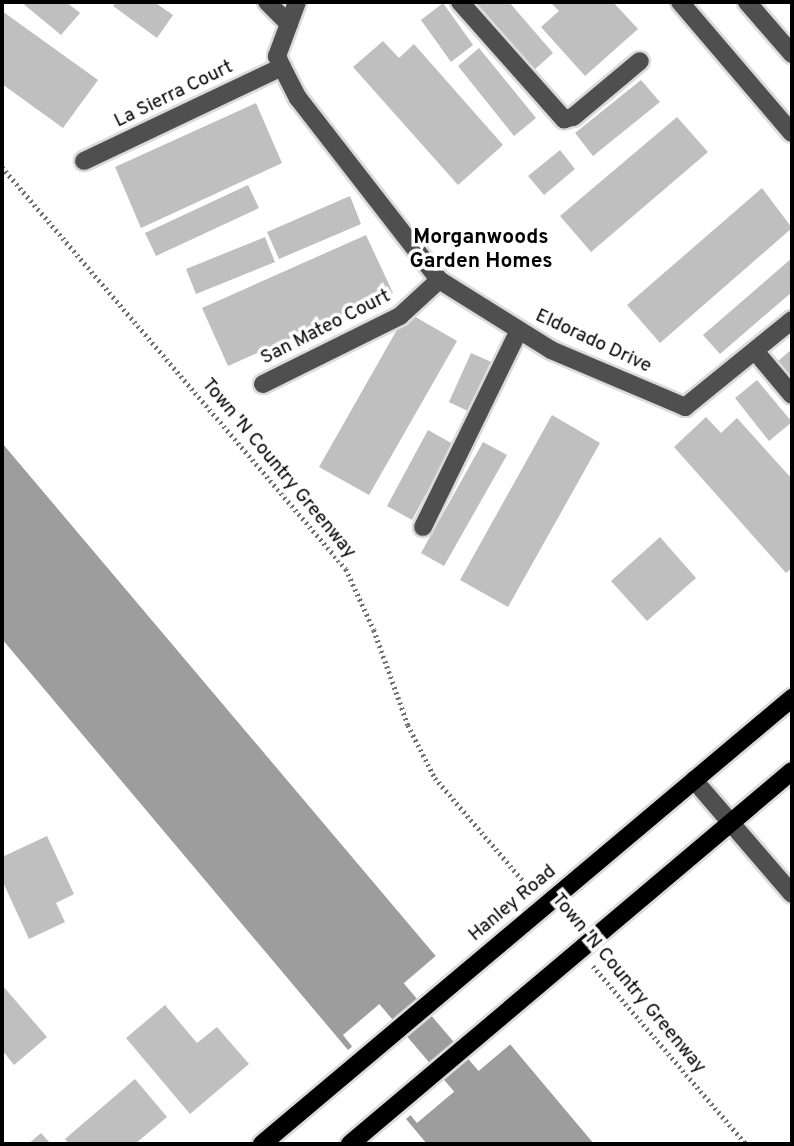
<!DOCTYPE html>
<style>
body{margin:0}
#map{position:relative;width:794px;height:1146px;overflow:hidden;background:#fff;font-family:Overpass,sans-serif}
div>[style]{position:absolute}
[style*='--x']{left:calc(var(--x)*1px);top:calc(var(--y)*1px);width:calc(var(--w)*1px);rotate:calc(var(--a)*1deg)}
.water>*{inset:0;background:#9d9d9d}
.pier>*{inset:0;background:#fff}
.canal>*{height:32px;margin:-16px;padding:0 16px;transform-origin:16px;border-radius:16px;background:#9d9d9d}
.building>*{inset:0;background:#bfbfbf}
.path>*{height:4.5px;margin-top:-2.25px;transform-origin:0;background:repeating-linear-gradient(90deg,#717171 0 2px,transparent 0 5.5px)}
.roads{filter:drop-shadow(2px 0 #dbdbdb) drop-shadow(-2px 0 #dbdbdb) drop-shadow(0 2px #dbdbdb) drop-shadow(0 -2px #dbdbdb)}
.minor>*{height:18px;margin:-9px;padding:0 9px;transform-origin:9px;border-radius:9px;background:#4f4f4f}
.major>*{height:18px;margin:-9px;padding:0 9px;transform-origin:9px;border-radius:9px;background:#000}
span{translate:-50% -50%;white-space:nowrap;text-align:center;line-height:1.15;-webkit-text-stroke:7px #fff;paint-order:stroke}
.street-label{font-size:19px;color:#000}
.neighbourhood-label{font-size:21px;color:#000;font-weight:700}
.frame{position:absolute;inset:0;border:4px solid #000;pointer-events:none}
</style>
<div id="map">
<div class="water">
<div style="clip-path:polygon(2px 443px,445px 967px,348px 1050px,2px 639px)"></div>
<div style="clip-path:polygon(504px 1037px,594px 1144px,427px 1144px,406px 1119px)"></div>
</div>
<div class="pier">
<div style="clip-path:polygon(438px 954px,448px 970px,354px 1049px,343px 1035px)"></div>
<div style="clip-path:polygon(501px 1034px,513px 1042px,417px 1123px,408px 1112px)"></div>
</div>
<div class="canal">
<div style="--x:373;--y:972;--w:226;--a:49.5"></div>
</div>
<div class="building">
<div style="clip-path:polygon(21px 2px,66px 2px,80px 13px,61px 35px)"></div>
<div style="clip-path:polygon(116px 2px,154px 2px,173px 15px,157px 38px,113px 6px)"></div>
<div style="clip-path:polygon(473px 2px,509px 2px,553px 53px,533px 71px)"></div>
<div style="clip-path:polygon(550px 2px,613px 2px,638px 29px,585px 76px,541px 27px,559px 11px)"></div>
<div style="clip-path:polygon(443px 3px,473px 45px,451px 62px,421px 20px)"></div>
<div style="clip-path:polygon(2px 11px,98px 80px,63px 128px,2px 84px)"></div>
<div style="clip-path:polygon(383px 41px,399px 58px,414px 44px,503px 145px,458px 185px,353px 67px)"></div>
<div style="clip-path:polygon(479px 48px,536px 118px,514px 136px,458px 66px)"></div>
<div style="clip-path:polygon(641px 80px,660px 102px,593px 156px,575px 133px)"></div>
<div style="clip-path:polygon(256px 103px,282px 163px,141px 228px,115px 167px)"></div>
<div style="clip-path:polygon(677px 117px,708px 152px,591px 252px,560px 216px)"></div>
<div style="clip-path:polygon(560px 150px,575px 169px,544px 195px,528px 176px)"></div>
<div style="clip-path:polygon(248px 185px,259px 208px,156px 256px,145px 233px)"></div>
<div style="clip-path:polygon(762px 188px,792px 228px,660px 343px,627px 305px)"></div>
<div style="clip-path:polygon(350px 196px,361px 224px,279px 259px,267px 232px)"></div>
<div style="clip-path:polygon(366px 235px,393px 293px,228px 366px,202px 308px)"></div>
<div style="clip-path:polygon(265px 237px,275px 262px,196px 294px,186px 269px)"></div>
<div style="clip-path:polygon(792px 258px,792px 292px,720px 354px,703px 335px)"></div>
<div style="clip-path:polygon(407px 312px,457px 341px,369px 495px,319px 467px)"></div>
<div style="clip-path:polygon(792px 349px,792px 379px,777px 362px)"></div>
<div style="clip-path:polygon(471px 353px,496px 364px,474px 414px,449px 402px)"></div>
<div style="clip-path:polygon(757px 380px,792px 422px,769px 441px,735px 398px)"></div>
<div style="clip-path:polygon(552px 415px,600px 443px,508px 607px,460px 580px)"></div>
<div style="clip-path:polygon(706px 417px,721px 433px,737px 418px,792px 479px,792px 568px,786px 573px,674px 447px)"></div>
<div style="clip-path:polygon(428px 430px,453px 444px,412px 520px,387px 506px)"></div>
<div style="clip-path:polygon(483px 442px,507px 455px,444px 566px,421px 553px)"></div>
<div style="clip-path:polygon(660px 537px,696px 578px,647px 621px,611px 581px)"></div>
<div style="clip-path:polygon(47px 836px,74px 894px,56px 903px,65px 922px,29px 939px,2px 880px,2px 857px)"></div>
<div style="clip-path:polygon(2px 985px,47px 1037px,14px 1065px,2px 1050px)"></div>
<div style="clip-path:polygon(165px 1005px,197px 1043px,217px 1027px,249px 1064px,190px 1114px,126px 1038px)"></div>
<div style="clip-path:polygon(135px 1079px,167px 1117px,135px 1144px,69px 1144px,65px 1139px)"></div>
<div style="clip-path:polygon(41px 1133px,51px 1144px,28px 1144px)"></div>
</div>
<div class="path">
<div style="--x:2;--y:167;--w:529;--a:49.45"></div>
<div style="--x:346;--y:569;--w:67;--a:65.3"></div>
<div style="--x:374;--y:630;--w:101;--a:70.3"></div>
<div style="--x:408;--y:725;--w:59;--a:63"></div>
<div style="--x:435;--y:778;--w:146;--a:49.4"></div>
<div style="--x:593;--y:966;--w:235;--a:49.3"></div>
</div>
<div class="roads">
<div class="minor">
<div style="--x:267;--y:2;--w:31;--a:45"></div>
<div style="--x:297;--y:2;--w:58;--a:110.3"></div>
<div style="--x:277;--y:56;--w:12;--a:66"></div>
<div style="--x:282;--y:67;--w:35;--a:63"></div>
<div style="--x:298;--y:98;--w:230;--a:52.2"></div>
<div style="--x:439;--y:280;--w:132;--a:32"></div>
<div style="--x:551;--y:350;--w:146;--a:23"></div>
<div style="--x:685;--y:407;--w:138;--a:-39.1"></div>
<div style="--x:460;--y:2;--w:157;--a:48.4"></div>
<div style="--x:564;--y:119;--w:9;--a:-13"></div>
<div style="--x:573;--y:117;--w:87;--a:-39.9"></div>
<div style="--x:680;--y:2;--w:172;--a:49.5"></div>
<div style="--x:747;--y:2;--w:69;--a:49.1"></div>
<div style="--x:84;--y:161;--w:219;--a:-25.4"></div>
<div style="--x:755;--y:351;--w:57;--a:49.9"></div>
<div style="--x:263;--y:384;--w:153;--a:-26.4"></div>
<div style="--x:400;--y:316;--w:53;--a:-42.7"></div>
<div style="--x:423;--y:527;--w:219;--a:-64"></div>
<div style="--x:694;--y:780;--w:150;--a:49.3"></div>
</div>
<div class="major">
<div style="--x:262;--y:1144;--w:693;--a:-40.08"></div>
<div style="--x:350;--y:1144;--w:578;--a:-40.16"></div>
</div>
</div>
<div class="street-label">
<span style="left:174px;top:95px;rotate:-26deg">La Sierra Court</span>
<span style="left:326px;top:328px;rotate:-27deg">San Mateo Court</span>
<span style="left:593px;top:342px;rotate:25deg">Eldorado Drive</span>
<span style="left:278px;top:469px;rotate:50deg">Town 'N Country Greenway</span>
<span style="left:513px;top:904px;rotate:-40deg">Hanley Road</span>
<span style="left:628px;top:984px;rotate:50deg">Town 'N Country Greenway</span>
</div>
<div class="neighbourhood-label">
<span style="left:481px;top:250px">Morganwoods<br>Garden Homes</span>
</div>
<div class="frame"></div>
</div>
